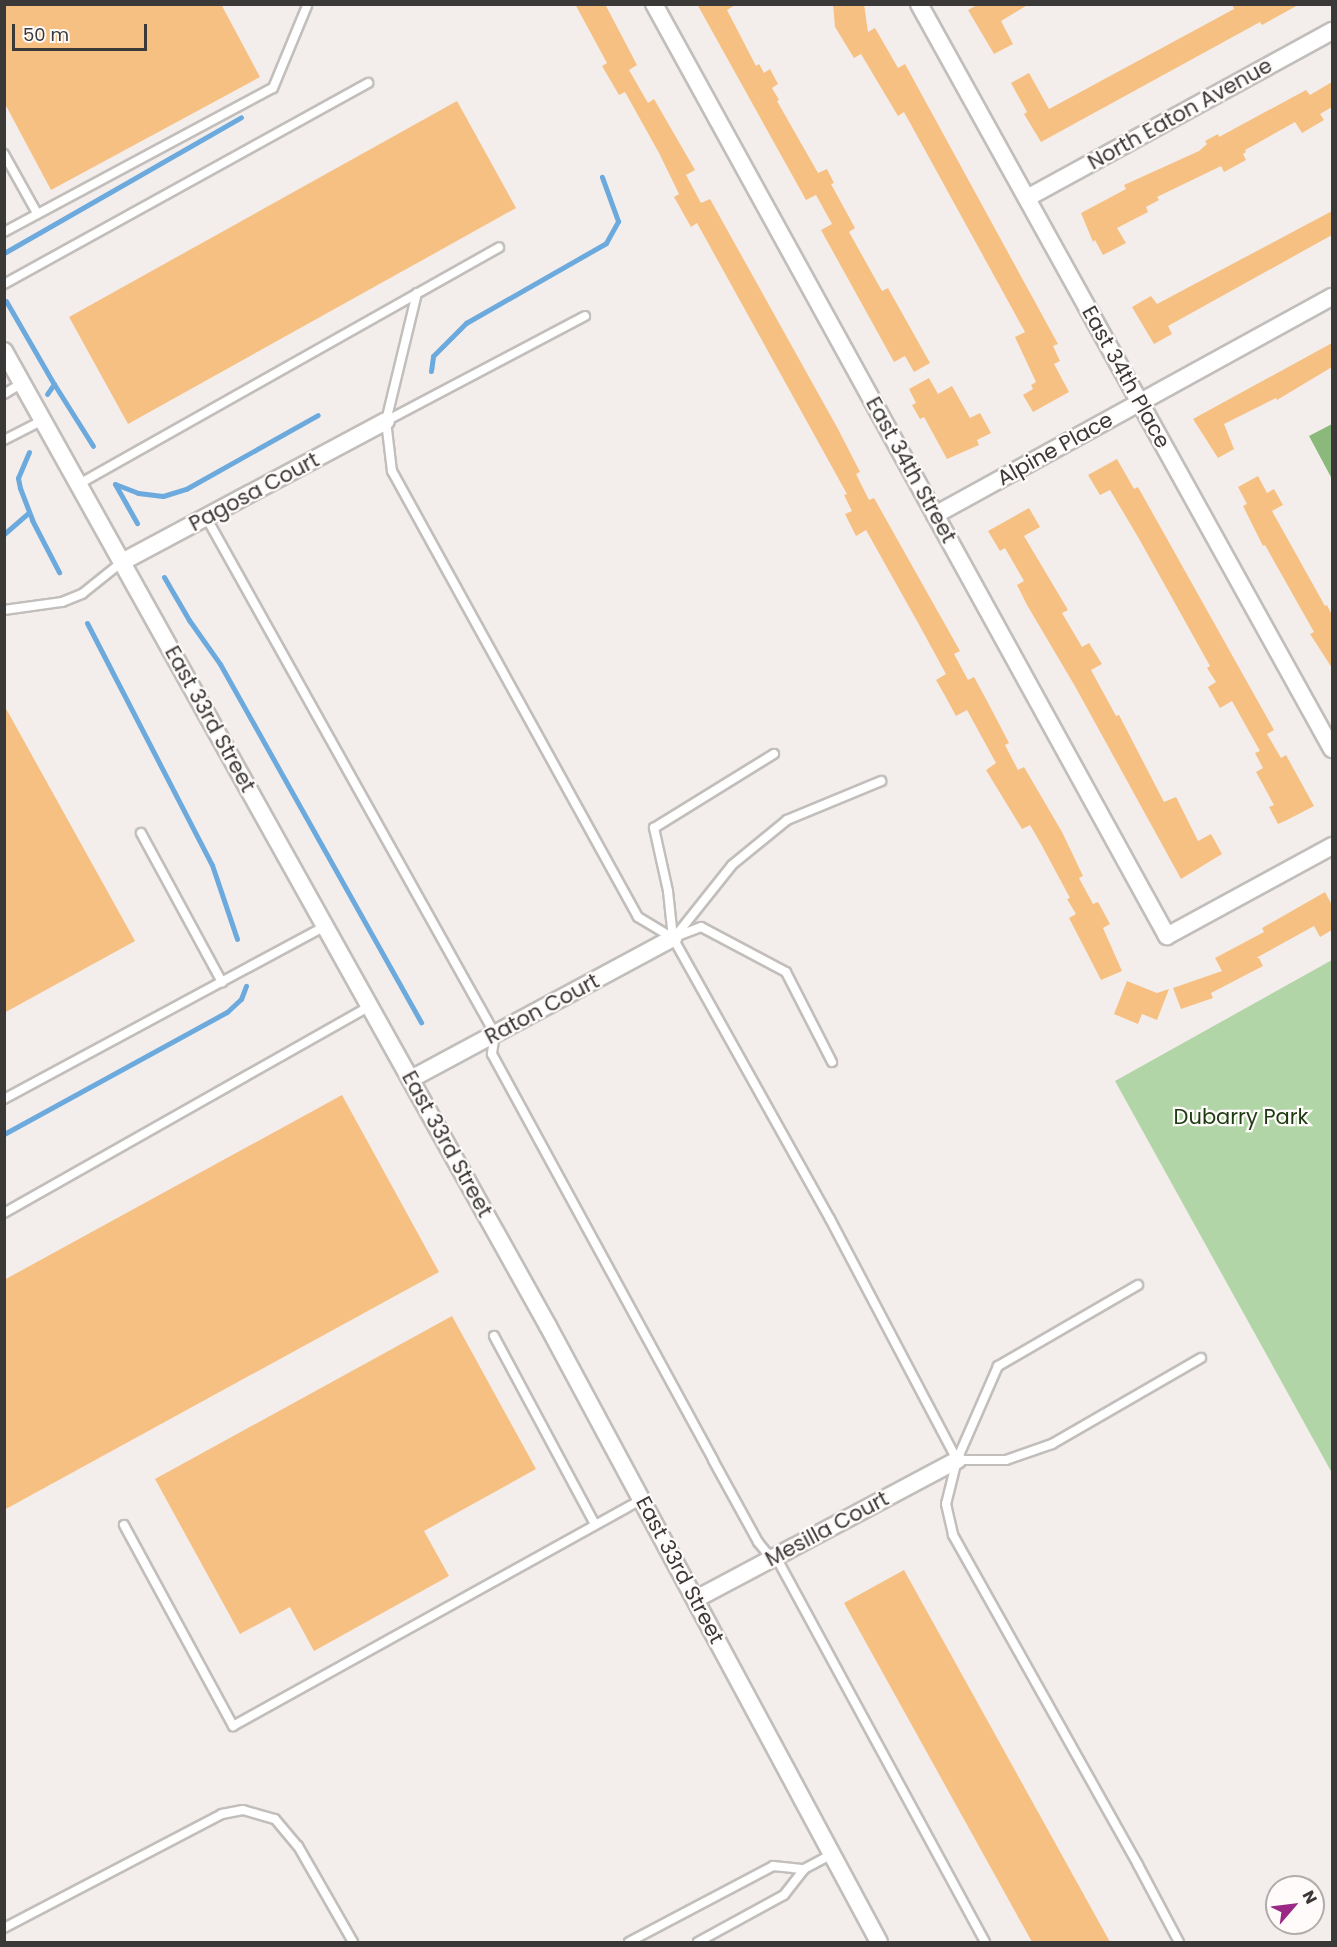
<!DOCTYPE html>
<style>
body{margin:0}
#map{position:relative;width:1337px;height:1947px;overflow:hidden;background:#f3eeeb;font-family:Poppins,sans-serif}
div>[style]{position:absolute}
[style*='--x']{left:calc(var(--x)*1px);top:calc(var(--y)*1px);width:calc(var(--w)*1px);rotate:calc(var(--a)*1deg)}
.green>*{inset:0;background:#b2d5a7}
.forest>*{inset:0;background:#8bb97b}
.stream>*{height:5px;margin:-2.5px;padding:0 2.5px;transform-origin:2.5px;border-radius:2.5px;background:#6caade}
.building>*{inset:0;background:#f7c083}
.roads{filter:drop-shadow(2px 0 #c2bebb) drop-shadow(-2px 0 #c2bebb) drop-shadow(0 2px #c2bebb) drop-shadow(0 -2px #c2bebb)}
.service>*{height:8px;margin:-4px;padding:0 4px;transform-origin:4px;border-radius:4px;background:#fff}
.minor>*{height:16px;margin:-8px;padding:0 8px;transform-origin:8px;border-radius:8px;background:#fff}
span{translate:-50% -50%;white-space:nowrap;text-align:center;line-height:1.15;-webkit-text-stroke:4.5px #fffbfa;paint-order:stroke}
.street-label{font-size:21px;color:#3b3938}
.park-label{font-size:21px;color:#1d3b10}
.frame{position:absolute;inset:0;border:6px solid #3b3938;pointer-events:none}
.north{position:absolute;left:1265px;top:1875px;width:60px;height:60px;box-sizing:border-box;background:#fffbfa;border:2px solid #b1adac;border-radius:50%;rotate:62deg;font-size:16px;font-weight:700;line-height:24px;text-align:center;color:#3b3938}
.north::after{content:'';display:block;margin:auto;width:21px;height:27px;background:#9b2884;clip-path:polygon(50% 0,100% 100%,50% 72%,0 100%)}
.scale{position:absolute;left:12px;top:24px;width:135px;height:27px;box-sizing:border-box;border:3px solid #3b3938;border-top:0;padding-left:8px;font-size:18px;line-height:21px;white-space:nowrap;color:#3b3938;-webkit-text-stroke:4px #fffbfa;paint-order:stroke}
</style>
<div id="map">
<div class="green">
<div style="clip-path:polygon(1332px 960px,1332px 1473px,1115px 1081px)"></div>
</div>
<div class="forest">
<div style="clip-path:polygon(1332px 424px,1332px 479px,1309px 436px)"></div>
</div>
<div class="stream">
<div style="--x:4;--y:253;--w:273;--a:-29.8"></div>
<div style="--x:6;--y:301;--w:96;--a:60"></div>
<div style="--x:54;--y:384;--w:12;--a:125"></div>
<div style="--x:431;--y:371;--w:15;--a:-82"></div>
<div style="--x:433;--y:356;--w:47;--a:-45"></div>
<div style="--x:466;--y:323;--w:161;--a:-29.7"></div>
<div style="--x:606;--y:243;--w:25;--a:-61"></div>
<div style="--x:618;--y:221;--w:47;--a:-110"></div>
<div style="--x:54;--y:384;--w:73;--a:57.8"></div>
<div style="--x:29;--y:452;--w:28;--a:113"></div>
<div style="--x:18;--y:478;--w:10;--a:79"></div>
<div style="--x:20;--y:488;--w:34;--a:69"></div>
<div style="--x:32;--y:520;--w:59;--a:62.6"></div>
<div style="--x:115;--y:484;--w:25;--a:21"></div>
<div style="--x:138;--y:493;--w:25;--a:7"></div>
<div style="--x:163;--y:496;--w:24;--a:-17"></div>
<div style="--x:186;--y:489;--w:151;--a:-29.3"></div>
<div style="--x:115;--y:484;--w:45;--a:60.6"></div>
<div style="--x:4;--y:534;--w:33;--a:-41"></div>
<div style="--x:164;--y:577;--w:50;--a:59.8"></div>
<div style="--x:189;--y:620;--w:54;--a:54.8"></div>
<div style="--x:220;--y:664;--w:411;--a:60.7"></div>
<div style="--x:87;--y:623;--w:272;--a:62.7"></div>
<div style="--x:212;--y:865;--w:78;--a:71.3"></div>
<div style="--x:4;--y:1134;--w:254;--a:-28.7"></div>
<div style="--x:227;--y:1012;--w:19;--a:-43"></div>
<div style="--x:241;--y:999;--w:14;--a:-69"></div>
</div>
<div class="building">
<div style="clip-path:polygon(4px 4px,221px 4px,260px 77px,51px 190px,4px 102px)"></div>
<div style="clip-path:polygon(575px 4px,605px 4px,637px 65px,629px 70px,648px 103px,654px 99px,695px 170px,686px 175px,701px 203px,710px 199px,838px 429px,860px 472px,856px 474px,869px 500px,874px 498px,960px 651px,954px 654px,968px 680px,974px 677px,986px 699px,1009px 743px,1005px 745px,1018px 770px,1024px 767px,1062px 832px,1083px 876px,1079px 878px,1093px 904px,1098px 902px,1110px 924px,1103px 928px,1122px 971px,1101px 980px,1069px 918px,1076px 914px,1067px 899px,1070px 898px,1041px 844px,1030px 825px,1022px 829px,986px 770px,996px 763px,967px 710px,956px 716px,944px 694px,936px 680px,946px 674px,917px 621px,866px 530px,856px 536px,845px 514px,852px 511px,844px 495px,847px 494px,697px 223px,691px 227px,674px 197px,679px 194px,659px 153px,625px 92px,619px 95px,602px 66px,607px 63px)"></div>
<div style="clip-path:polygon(697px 4px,737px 4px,727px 10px,756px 66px,759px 64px,764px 73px,770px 69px,778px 84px,772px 88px,779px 100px,777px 101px,818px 173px,827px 169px,834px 183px,831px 184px,855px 228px,849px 232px,882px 291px,888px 288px,930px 363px,914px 372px,905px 356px,894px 362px,821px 230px,832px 224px,816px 195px,806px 200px)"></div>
<div style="clip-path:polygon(833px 4px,864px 4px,868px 32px,875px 28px,898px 68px,905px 64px,1058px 344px,1053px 346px,1060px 361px,1054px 364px,1069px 392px,1033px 412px,1023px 395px,1033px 389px,1031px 385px,1036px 382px,1015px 337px,1025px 332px,904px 112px,898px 116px,861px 54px,854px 58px,835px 27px)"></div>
<div style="clip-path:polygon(979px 4px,1029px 4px,1001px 21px,1013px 44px,994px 54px,968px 10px)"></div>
<div style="clip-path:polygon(1232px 4px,1300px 4px,1262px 25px,1260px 22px,1041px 142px,1024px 114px,1027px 112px,1011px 83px,1029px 73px,1049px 109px,1234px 9px)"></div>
<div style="clip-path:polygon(1332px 82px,1332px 107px,1320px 114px,1324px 120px,1302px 133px,1295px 122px,1245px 150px,1246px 152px,1243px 154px,1246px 160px,1224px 172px,1221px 166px,1157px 197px,1159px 200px,1146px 207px,1148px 212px,1117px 228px,1126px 243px,1103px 255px,1095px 240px,1093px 242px,1081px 213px,1126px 189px,1124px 185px,1199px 151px,1207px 144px,1205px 141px,1218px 134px,1219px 137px,1306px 90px,1310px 95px)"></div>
<div style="clip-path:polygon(457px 101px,516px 208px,128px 424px,69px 317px)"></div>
<div style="clip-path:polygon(1332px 211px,1332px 235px,1168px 326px,1172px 334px,1154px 344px,1132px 307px,1151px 296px,1157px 304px)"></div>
<div style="clip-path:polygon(1332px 343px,1332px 367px,1277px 400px,1276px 398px,1224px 424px,1234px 449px,1218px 458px,1193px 419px)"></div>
<div style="clip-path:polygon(929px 378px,938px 394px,952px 386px,970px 418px,980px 413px,991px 433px,977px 440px,979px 445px,947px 459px,924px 417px,920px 419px,912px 405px,916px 403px,909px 389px)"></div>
<div style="clip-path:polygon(1117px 459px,1134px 489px,1138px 487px,1274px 730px,1267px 734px,1281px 758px,1286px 755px,1314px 806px,1287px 820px,1278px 824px,1269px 807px,1274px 805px,1256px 772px,1263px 768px,1255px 753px,1260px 751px,1232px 701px,1220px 708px,1208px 687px,1216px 682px,1207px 668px,1210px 666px,1138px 537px,1110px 490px,1100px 495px,1088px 475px)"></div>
<div style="clip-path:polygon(1258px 476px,1267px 493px,1274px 489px,1283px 505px,1272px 511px,1325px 606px,1327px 605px,1332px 615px,1332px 668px,1310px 634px,1314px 632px,1265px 545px,1263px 546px,1243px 506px,1247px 504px,1238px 487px)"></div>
<div style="clip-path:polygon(1029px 508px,1040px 527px,1024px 536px,1068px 610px,1062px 613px,1082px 647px,1089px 643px,1102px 664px,1091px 670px,1116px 716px,1119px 715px,1164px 802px,1176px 797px,1198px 841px,1211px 834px,1222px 854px,1181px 879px,1076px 688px,1027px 605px,1017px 585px,1024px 581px,1005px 548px,1000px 551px,988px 531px)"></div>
<div style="clip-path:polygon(4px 705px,135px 941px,4px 1013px)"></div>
<div style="clip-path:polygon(1325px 892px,1332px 905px,1332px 930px,1320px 937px,1314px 926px,1256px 958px,1259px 958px,1263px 966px,1211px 993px,1213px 998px,1181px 1009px,1173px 988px,1222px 971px,1215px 958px,1264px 932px,1262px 928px)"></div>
<div style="clip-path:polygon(1127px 981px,1157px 993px,1169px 989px,1157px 1020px,1142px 1014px,1138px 1024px,1114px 1014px)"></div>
<div style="clip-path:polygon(342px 1095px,439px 1272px,4px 1510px,4px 1280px)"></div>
<div style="clip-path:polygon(452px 1316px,536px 1469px,424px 1531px,449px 1576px,314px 1651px,290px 1607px,240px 1634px,155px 1479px)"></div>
<div style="clip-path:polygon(904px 1570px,1110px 1942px,1032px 1942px,844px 1603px)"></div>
</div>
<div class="roads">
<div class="service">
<div style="--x:4;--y:154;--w:68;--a:60.8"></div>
<div style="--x:4;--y:232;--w:305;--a:-28.2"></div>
<div style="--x:273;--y:88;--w:89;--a:-67.5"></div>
<div style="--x:4;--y:284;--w:416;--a:-28.9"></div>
<div style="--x:417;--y:293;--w:132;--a:103.6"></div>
<div style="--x:386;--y:421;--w:50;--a:83.2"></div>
<div style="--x:392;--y:471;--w:509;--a:61.12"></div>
<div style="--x:638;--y:917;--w:41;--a:31"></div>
<div style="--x:4;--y:394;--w:21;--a:-31"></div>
<div style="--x:386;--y:421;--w:225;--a:-27.8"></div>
<div style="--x:4;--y:440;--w:44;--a:-27.1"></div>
<div style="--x:79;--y:484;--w:482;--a:-29.4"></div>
<div style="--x:206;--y:517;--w:592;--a:60.8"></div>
<div style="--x:495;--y:1034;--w:20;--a:99"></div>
<div style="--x:492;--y:1054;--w:462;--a:61.4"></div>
<div style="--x:713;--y:1460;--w:94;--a:61.2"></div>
<div style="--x:758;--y:1542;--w:13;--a:51"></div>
<div style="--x:766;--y:1552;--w:11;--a:27"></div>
<div style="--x:776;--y:1557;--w:438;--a:61.5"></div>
<div style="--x:4;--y:610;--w:59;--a:-7.9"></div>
<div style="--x:62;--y:602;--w:22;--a:-22"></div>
<div style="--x:82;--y:594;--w:51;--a:-38.7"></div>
<div style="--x:141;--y:833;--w:170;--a:61.5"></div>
<div style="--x:673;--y:938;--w:47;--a:-96.1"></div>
<div style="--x:668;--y:891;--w:65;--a:-102.5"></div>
<div style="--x:654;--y:828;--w:141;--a:-31.7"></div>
<div style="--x:674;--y:938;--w:93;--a:-51.5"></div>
<div style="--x:732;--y:865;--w:71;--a:-39.3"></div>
<div style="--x:787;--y:820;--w:102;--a:-22.5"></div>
<div style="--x:832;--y:1062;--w:101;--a:-117.1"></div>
<div style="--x:786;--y:972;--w:96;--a:-152.1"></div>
<div style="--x:701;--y:927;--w:30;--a:159"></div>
<div style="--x:673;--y:938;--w:322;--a:60.8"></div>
<div style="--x:830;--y:1219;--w:272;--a:62.2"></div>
<div style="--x:4;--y:1099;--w:365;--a:-28.3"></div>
<div style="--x:4;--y:1213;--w:420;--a:-29.5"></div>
<div style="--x:1138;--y:1285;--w:162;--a:149.9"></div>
<div style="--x:998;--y:1366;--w:103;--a:113.6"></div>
<div style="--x:957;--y:1460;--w:45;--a:104"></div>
<div style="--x:946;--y:1504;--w:32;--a:77"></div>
<div style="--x:953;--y:1535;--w:378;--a:60.7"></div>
<div style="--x:1138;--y:1865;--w:87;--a:62"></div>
<div style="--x:494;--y:1336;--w:213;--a:61.8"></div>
<div style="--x:957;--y:1460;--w:49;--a:0"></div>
<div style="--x:1006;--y:1460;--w:49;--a:-19.2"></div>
<div style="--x:1052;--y:1444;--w:172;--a:-30"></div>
<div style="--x:124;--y:1525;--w:229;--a:61.5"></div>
<div style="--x:233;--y:1726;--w:468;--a:-29"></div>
<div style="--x:4;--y:1928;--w:246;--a:-27.6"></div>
<div style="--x:222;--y:1814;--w:21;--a:-11"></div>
<div style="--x:243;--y:1810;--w:33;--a:16"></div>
<div style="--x:275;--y:1819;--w:35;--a:50"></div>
<div style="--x:298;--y:1846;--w:111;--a:60.2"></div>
<div style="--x:629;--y:1942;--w:163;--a:-27.8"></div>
<div style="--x:773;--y:1866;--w:31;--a:6"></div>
<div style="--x:698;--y:1942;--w:98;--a:-28.7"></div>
<div style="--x:784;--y:1895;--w:33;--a:-52"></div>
<div style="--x:804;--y:1869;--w:32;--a:-28"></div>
</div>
<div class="minor">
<div style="--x:654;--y:4;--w:1064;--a:61.17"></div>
<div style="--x:1167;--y:936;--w:188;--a:-28.6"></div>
<div style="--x:919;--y:4;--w:852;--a:61"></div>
<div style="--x:1027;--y:198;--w:348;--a:-28.7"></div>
<div style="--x:4;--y:351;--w:1116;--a:60.84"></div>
<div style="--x:548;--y:1326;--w:699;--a:61.75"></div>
<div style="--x:935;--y:515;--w:453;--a:-28.8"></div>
<div style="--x:122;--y:562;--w:299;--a:-28.1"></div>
<div style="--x:411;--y:1079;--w:298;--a:-28.3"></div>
<div style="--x:696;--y:1599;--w:296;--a:-28"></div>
</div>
</div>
<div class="street-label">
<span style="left:1180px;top:114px;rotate:-29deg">North Eaton Avenue</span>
<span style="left:1126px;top:377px;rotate:61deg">East 34th Place</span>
<span style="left:1055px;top:449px;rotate:-29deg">Alpine Place</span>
<span style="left:911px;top:470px;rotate:61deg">East 34th Street</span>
<span style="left:254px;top:492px;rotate:-28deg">Pagosa Court</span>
<span style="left:210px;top:719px;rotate:61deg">East 33rd Street</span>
<span style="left:542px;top:1009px;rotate:-28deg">Raton Court</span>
<span style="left:447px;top:1144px;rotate:61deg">East 33rd Street</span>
<span style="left:827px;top:1529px;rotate:-28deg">Mesilla Court</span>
<span style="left:680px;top:1570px;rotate:62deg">East 33rd Street</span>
</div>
<div class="park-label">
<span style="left:1241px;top:1117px">Dubarry Park</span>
</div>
<div class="frame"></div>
<div class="north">N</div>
<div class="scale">50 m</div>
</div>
